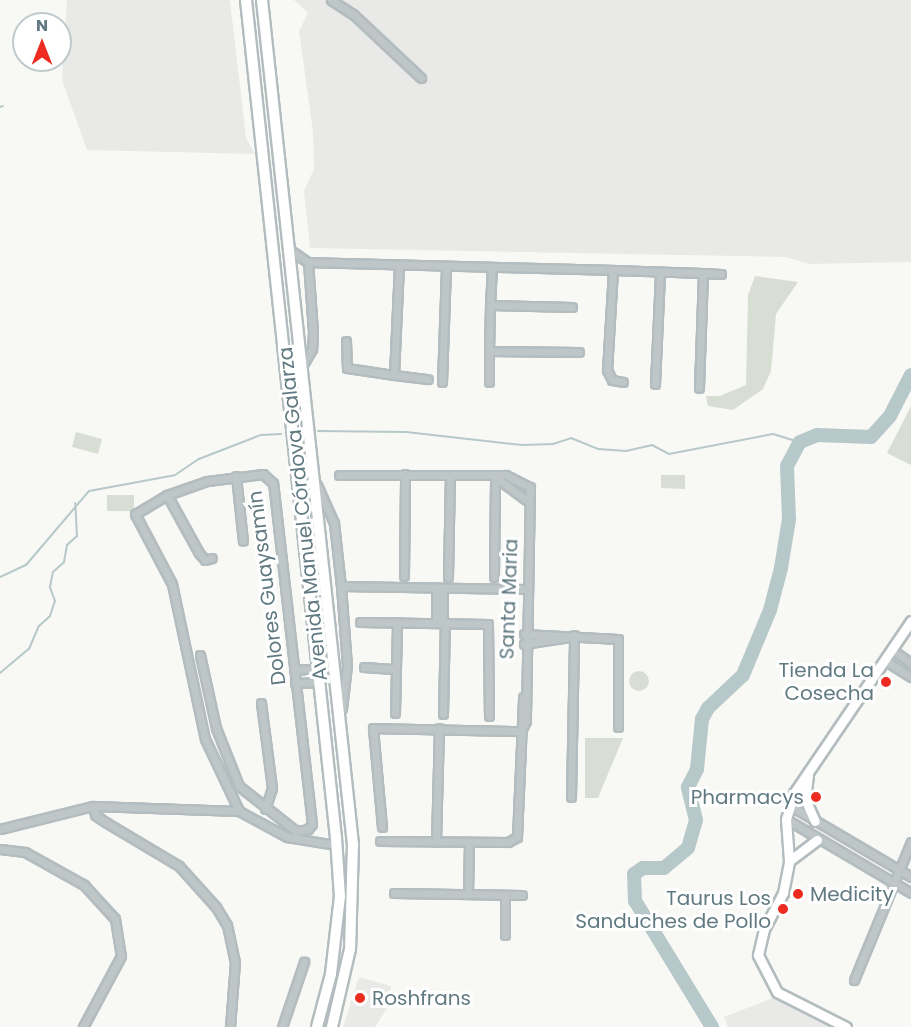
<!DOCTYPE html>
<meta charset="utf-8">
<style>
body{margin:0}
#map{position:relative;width:911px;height:1027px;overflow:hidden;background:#f8f8f5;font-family:Poppins,sans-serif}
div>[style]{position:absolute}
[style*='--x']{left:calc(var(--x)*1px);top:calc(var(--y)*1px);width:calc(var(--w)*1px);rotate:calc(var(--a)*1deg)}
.built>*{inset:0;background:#e9e9e8}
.green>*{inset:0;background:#d9ded4}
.round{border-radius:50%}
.stream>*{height:2px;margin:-1px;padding:0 1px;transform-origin:1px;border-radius:1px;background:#b6c8c9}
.river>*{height:14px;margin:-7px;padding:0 7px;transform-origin:7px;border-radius:7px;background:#b6c8c9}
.roads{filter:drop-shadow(2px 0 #b3bcbf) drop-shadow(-2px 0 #b3bcbf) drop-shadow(0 2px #b3bcbf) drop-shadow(0 -2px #b3bcbf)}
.street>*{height:7px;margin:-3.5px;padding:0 3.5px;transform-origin:3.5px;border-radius:3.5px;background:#bec6c8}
.secondary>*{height:9px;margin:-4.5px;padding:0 4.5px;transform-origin:4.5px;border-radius:4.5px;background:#fff}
.primary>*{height:10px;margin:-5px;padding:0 5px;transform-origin:5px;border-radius:5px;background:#fff}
.dots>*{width:16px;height:16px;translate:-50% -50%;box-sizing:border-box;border:3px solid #fff;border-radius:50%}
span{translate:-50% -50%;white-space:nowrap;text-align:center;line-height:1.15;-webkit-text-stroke:6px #fff;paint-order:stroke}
.street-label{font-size:20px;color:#617a82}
.poi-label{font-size:20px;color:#617a82}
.right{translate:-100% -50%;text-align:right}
.left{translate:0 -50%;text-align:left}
.north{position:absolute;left:12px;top:12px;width:60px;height:60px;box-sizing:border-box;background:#fff;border:2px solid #c0cacd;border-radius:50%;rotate:0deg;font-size:16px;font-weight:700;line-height:24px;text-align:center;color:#617a82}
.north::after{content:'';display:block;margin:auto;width:21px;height:27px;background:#ed2b20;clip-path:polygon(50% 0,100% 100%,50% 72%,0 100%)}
</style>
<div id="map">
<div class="built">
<div style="clip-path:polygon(67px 0,230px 0,246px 138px,255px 154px,87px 150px,62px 80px)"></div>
<div style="clip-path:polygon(294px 0,911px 0,911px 262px,809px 264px,786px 257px,310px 248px,304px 191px,314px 169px,313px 132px,299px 31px,308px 13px)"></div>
<div style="clip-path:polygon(359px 977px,391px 986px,389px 1005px,375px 1027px,343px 1027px)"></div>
<div style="clip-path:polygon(778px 996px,830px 1023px,835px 1027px,728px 1027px,724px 1017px)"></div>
</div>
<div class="green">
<div style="clip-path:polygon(755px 276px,798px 282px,776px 314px,771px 371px,763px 389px,733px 410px,708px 406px,706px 396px,720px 396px,746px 385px,748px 295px)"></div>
<div style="clip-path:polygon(911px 406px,911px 465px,887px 453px)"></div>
<div style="clip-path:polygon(76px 432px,102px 439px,98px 454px,72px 447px)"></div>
<div style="clip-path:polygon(661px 475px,685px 475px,685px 489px,661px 488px)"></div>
<div style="clip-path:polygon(107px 495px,134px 495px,134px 511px,107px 511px)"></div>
<div class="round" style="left:629px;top:671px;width:20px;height:20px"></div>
<div style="clip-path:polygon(585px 738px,623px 738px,598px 798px,585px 798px)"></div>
</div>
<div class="stream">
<div style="--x:0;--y:107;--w:3;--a:-18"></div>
<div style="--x:318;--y:431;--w:88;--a:0.7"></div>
<div style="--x:406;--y:432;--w:117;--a:6.4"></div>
<div style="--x:522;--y:445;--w:31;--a:-2"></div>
<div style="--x:553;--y:444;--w:19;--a:-18"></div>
<div style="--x:571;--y:438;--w:29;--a:22"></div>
<div style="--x:598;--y:449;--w:28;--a:4"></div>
<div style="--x:626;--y:451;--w:27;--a:-13"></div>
<div style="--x:652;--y:445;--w:19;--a:28"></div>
<div style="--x:669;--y:454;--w:106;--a:-10.9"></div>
<div style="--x:773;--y:434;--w:28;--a:17"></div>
<div style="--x:0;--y:577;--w:29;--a:-25"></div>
<div style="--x:26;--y:565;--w:97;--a:-49.6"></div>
<div style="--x:89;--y:491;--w:87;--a:-10.5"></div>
<div style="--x:175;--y:475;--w:29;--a:-34"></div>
<div style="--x:199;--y:459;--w:66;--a:-21.2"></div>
<div style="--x:261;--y:435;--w:20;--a:-3"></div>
<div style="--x:0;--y:673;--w:38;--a:-40"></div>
<div style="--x:29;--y:649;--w:25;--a:-67"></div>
<div style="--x:39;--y:626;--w:15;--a:-42"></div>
<div style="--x:50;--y:616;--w:16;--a:-72"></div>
<div style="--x:55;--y:601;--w:15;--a:-110"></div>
<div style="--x:50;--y:587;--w:15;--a:-79"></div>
<div style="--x:53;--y:572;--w:15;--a:-42"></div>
<div style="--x:64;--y:562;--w:17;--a:-80"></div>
<div style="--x:67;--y:545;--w:13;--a:-42"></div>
<div style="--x:77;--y:536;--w:33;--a:-93"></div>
</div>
<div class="river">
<div style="--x:712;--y:1027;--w:148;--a:-121.4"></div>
<div style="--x:635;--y:901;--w:27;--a:-92"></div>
<div style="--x:634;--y:874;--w:11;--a:-34"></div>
<div style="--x:643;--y:868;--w:21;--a:0"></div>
<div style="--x:664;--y:868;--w:31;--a:-40"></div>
<div style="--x:688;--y:848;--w:29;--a:-74"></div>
<div style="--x:696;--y:820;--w:34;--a:-104"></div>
<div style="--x:688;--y:787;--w:20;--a:-63"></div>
<div style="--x:697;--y:769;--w:50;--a:-84.3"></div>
<div style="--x:702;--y:719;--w:13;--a:-61"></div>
<div style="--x:708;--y:708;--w:48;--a:-43.3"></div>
<div style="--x:743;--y:675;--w:70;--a:-67.4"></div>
<div style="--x:770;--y:610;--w:43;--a:-75.3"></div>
<div style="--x:781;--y:568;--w:50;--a:-80.7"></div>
<div style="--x:789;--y:519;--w:53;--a:-92.2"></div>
<div style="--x:787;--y:466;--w:27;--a:-62"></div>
<div style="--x:800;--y:442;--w:18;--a:-22"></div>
<div style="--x:817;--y:435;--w:54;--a:2.1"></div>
<div style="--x:871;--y:437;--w:28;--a:-48"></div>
<div style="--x:890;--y:416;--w:46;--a:-62.9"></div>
</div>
<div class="roads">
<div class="street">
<div style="--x:331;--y:0;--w:27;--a:33"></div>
<div style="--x:354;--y:15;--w:92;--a:43.2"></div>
<div style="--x:290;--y:250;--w:22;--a:34"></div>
<div style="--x:308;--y:262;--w:70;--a:85.9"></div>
<div style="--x:313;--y:332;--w:17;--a:93"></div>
<div style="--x:312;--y:349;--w:20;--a:120"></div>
<div style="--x:308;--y:262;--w:305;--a:1.5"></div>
<div style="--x:613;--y:270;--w:100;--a:93.4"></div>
<div style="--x:607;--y:370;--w:11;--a:63"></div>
<div style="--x:612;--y:380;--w:11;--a:10"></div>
<div style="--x:613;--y:270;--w:90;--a:1.9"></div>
<div style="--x:703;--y:273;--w:115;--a:92"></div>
<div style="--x:703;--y:273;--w:18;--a:3"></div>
<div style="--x:490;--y:305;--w:38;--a:-87"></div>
<div style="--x:572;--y:307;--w:82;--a:-178.6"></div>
<div style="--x:490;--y:305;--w:46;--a:91.2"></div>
<div style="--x:489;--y:351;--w:90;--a:0.6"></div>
<div style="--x:346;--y:341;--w:27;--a:88"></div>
<div style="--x:347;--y:368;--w:48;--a:8.5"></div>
<div style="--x:394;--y:375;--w:111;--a:-87.4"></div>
<div style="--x:394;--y:375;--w:34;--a:7"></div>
<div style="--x:442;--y:382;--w:116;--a:-88"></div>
<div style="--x:489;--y:382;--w:31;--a:-90"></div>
<div style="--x:655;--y:384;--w:112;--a:-87.4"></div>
<div style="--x:339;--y:475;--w:167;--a:0"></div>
<div style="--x:506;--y:475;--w:27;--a:27"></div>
<div style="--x:530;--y:487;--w:234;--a:91"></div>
<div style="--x:526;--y:721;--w:11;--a:117"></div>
<div style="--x:236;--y:476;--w:65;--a:83.9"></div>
<div style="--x:495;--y:477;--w:42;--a:36.3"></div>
<div style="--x:317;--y:485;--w:42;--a:65.9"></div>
<div style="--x:334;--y:523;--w:63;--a:83.7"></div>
<div style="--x:341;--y:586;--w:79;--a:85.7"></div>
<div style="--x:347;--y:665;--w:44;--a:96.5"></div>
<div style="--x:167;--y:495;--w:66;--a:61.1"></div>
<div style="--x:199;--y:553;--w:9;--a:49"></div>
<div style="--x:205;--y:560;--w:7;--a:-16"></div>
<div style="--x:404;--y:576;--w:102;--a:-89.4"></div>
<div style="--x:448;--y:577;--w:102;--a:-88.9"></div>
<div style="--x:494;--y:577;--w:100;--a:-89.4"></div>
<div style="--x:341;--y:586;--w:184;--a:0.9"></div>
<div style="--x:443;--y:588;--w:34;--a:90"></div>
<div style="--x:360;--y:622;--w:128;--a:0.9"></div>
<div style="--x:488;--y:624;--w:92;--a:89.4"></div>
<div style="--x:436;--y:622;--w:34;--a:-90"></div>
<div style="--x:524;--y:634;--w:94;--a:3"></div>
<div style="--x:618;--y:639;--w:88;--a:90"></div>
<div style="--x:524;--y:644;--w:46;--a:-8.8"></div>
<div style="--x:891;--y:649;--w:24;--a:35"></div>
<div style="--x:200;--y:655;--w:75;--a:77.6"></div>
<div style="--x:216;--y:728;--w:62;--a:68.4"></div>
<div style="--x:239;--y:786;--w:73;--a:38.3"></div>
<div style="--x:296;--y:831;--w:12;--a:-9"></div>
<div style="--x:308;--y:829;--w:6;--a:-51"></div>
<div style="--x:312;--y:824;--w:343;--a:-96.5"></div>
<div style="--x:273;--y:483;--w:13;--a:-138"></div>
<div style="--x:263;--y:474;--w:56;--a:172.9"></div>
<div style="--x:207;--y:481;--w:42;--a:160.7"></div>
<div style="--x:167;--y:495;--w:37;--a:149"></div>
<div style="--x:135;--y:514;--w:79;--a:62.1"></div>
<div style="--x:172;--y:584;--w:158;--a:78"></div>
<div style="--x:205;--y:739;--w:80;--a:64.7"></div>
<div style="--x:884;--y:660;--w:32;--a:32"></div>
<div style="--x:364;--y:667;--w:32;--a:4"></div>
<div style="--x:294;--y:670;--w:26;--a:-4"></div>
<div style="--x:295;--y:683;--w:26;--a:-2"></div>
<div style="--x:261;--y:703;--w:86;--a:82.6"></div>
<div style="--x:272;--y:788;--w:22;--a:108"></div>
<div style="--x:395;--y:713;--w:91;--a:-88.7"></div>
<div style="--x:443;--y:714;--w:92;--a:-88.8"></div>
<div style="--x:571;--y:797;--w:162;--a:-88.9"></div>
<div style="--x:789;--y:805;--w:142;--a:30.5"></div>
<div style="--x:93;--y:806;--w:9;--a:77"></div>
<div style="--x:95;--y:815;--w:14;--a:34"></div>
<div style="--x:107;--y:823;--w:84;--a:30.8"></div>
<div style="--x:179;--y:866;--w:55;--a:47.9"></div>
<div style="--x:216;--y:907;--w:21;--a:59"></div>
<div style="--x:227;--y:925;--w:38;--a:78"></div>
<div style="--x:235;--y:962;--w:65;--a:94.4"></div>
<div style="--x:786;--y:819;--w:145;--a:30.6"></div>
<div style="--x:382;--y:827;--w:99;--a:-95.2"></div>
<div style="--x:373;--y:728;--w:148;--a:1.2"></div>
<div style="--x:0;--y:829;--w:96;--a:-13.9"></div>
<div style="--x:93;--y:806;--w:146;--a:2"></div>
<div style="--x:239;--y:811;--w:55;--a:28.4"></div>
<div style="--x:287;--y:837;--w:50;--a:9.3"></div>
<div style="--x:380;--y:841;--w:128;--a:0.4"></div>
<div style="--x:508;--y:842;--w:10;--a:-29"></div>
<div style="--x:517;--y:837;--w:140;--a:-87.5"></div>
<div style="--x:436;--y:842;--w:114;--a:-88.5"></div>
<div style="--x:0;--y:849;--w:25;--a:7"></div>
<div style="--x:25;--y:852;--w:68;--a:29.2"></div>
<div style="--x:84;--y:885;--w:46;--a:47.6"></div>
<div style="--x:115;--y:919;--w:37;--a:81"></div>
<div style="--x:121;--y:956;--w:81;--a:118.2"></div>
<div style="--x:394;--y:893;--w:128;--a:0.9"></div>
<div style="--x:468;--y:894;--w:52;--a:-88.9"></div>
<div style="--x:505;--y:896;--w:39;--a:90"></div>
<div style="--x:854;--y:980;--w:149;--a:-67.6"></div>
<div style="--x:282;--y:1027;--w:69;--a:-71.3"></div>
</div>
<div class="secondary">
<div style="--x:808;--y:775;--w:24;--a:97"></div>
<div style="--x:805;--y:799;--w:24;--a:66"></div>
<div style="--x:789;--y:861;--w:35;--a:-37"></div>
<div style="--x:846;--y:1027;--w:77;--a:-153.1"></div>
<div style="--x:777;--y:992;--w:42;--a:-117.2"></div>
<div style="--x:758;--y:955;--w:27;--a:-77"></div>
<div style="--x:764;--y:929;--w:41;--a:-62.2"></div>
<div style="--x:783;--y:893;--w:33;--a:-79"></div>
<div style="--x:789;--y:861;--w:42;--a:-94.1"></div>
<div style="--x:786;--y:819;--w:27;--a:-73"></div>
<div style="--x:794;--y:793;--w:208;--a:-55.8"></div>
</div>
<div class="primary">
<div style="--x:246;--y:0;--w:843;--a:83.87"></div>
<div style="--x:336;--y:838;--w:58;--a:86.1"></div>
<div style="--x:340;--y:896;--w:79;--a:96.6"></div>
<div style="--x:331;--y:974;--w:55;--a:104.8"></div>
<div style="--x:262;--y:0;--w:849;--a:83.85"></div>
<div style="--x:353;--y:844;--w:105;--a:91.6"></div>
<div style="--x:350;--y:949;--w:80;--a:103"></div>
</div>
</div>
<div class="dots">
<div style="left:886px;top:682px;background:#ed2b20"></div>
<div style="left:816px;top:797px;background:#ed2b20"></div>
<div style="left:798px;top:894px;background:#ed2b20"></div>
<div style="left:783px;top:909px;background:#ed2b20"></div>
<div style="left:360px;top:998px;background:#ed2b20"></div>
</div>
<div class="street-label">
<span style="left:303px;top:514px;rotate:-96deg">Avenida Manuel Córdova Galarza</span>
<span style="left:267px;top:588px;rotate:-97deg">Dolores Guaysamín</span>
<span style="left:509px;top:599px;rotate:-88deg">Santa Maria</span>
</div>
<div class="poi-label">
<span class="right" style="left:874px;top:682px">Tienda La<br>Cosecha</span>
<span class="right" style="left:804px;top:797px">Pharmacys</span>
<span class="left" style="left:810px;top:894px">Medicity</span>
<span class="right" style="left:771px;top:910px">Taurus Los<br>Sanduches de Pollo</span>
<span class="left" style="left:372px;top:998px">Roshfrans</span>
</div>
<div class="north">N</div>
</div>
